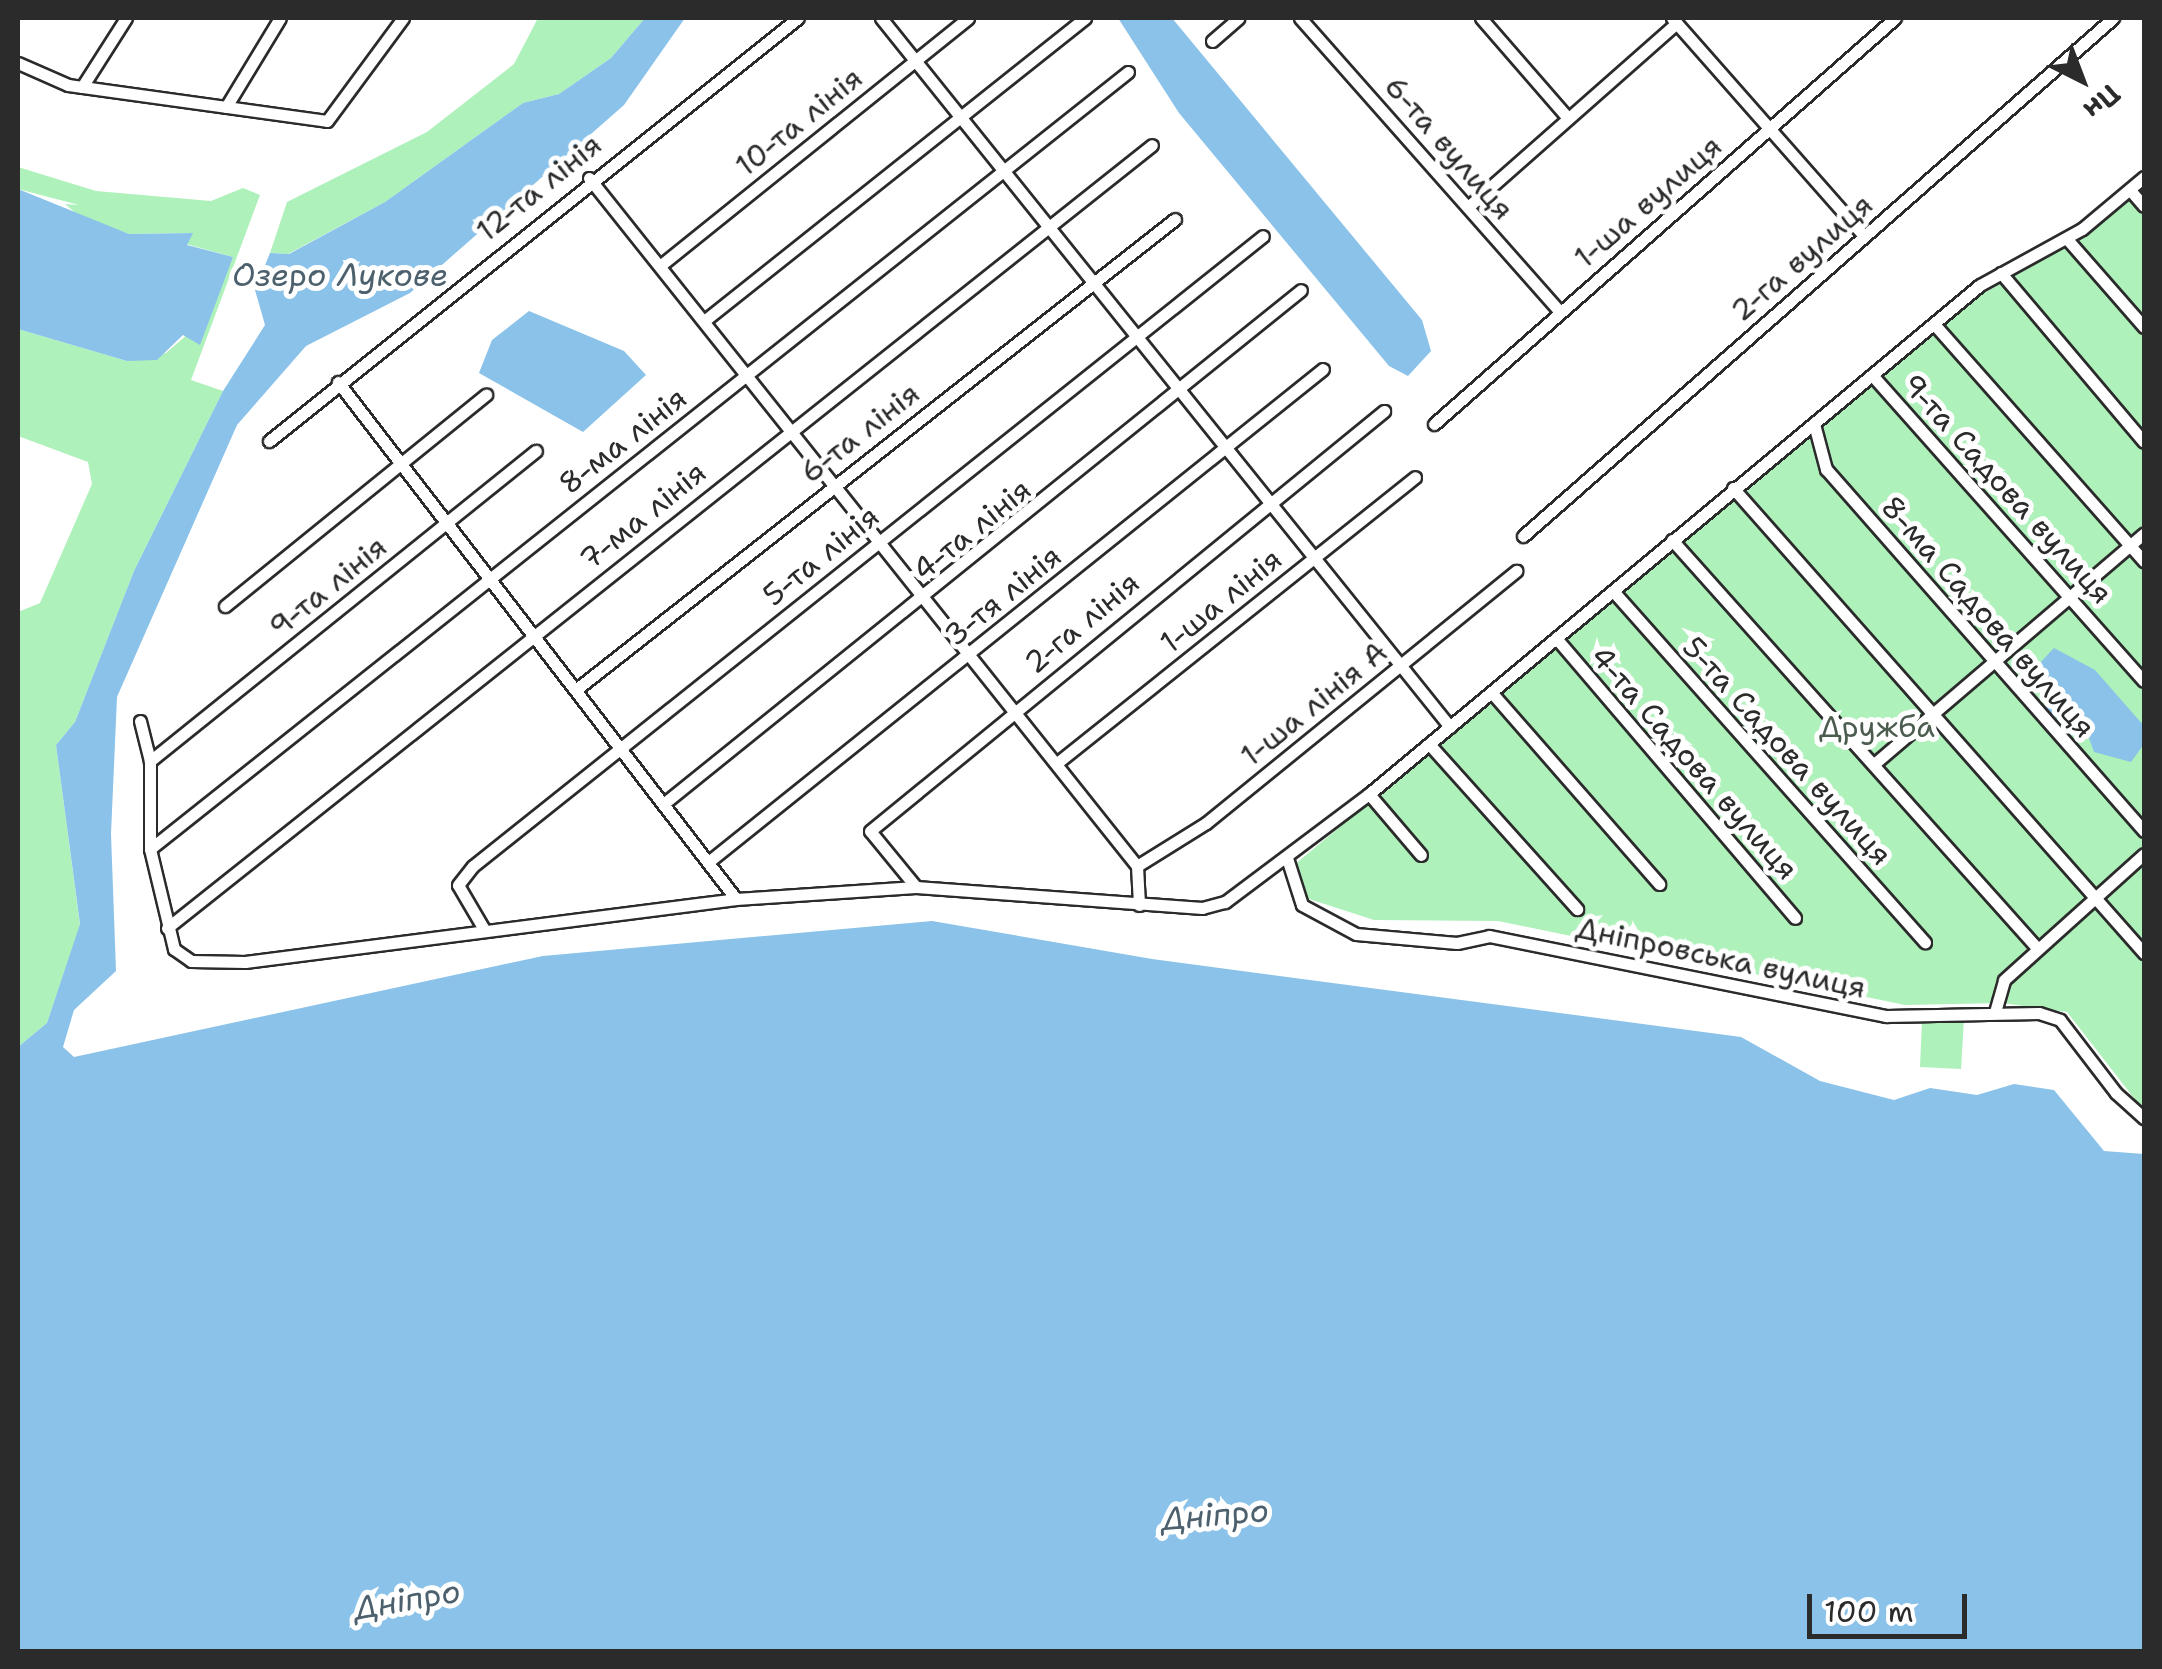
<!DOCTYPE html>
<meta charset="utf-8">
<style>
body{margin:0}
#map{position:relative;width:2162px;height:1669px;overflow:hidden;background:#fff;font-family:"Shantell Sans",sans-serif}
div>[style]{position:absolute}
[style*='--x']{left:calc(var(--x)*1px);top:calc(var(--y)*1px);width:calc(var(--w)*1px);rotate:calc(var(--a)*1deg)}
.green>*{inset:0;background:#aef1ba}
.water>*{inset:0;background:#8ac2e9}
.roads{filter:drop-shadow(2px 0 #2b2b2b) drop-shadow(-2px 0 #2b2b2b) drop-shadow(0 2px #2b2b2b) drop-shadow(0 -2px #2b2b2b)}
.minor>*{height:11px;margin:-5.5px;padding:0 5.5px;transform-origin:5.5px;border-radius:5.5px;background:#fff}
span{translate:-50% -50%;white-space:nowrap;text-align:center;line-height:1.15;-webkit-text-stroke:10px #fff;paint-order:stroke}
.street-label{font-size:30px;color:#2b2b2b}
.park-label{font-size:30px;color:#4c5c4f}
.water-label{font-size:32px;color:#4c606e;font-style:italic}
.frame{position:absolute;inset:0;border:20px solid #2b2b2b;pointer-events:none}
.north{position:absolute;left:2032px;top:30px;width:100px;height:100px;-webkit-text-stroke:8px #fff;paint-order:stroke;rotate:138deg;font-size:28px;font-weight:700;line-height:40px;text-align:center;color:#2b2b2b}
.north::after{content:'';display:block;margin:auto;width:35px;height:45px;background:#2b2b2b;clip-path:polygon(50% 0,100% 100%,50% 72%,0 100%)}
.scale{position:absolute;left:1807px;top:1594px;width:160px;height:45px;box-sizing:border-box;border:5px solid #2b2b2b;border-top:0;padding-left:12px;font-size:30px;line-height:35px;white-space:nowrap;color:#2b2b2b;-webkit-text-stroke:8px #fff;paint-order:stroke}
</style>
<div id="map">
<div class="green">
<div style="clip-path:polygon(538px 18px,645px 18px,611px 58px,559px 94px,523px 103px,385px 202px,288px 254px,270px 253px,287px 202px,427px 132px,514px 64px)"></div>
<div style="clip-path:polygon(18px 167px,96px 191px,211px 201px,243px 188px,260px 195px,191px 380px,223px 391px,134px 571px,75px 722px,56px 745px,80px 925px,47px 1023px,18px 1047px,18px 612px,40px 603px,92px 484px,88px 462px,18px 436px,18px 329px,127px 361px,166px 353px,204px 320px,233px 257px,186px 244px,192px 233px,129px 234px,78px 215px,65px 204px,79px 205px,18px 189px)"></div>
<div style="clip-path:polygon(2144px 185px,2144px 1111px,2067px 1012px,2002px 1003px,1905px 1005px,1498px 921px,1374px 920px,1306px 898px,1294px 865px,1979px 296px,2088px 234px)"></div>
<div style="clip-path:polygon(1964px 1019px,1961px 1069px,1920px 1067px,1922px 1020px)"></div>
</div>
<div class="water">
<div style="clip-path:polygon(645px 18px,685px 18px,624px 105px,410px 293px,306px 346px,237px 425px,117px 697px,111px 834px,116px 971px,74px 1010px,63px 1047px,74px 1057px,543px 956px,932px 921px,1152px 959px,1741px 1037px,1820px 1081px,1894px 1100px,1930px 1088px,1977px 1095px,2014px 1084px,2054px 1090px,2104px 1151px,2144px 1154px,2144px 1651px,18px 1651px,18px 1047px,47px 1023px,80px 924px,56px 745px,75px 722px,134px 571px,223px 391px,265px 325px,255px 290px,270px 253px,289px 254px,385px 202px,523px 103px,559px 94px,611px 58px)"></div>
<div style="clip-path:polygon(1118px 18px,1172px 18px,1422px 320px,1431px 351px,1408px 376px,1389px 366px,1179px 113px)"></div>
<div style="clip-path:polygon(18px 189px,129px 234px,193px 233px,187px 245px,233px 257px,200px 345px,183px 335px,157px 360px,127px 361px,18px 329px)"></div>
<div style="clip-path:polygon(529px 311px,624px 351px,646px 375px,583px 432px,479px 373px,492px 340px)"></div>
<div style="clip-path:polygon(2054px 648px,2095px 670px,2144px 726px,2144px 744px,2131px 762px,2094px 752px,2082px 719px,2057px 718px,2044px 708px,2053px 691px,2038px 665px)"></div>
</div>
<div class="roads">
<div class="minor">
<div style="--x:881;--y:18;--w:909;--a:51.25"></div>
<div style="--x:1300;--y:18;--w:392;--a:48.5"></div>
<div style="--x:1481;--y:18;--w:133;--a:49"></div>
<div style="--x:1672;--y:18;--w:290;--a:48.6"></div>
<div style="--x:1212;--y:41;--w:35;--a:-41"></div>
<div style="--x:18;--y:63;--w:55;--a:23.7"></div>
<div style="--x:68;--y:85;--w:261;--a:7.9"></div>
<div style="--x:327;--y:121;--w:128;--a:-53.6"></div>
<div style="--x:82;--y:87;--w:82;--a:-57.5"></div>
<div style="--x:226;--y:107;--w:104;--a:-58.8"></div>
<div style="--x:589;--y:178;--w:880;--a:51.46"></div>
<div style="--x:1137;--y:866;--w:39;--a:87"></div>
<div style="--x:2130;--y:190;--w:21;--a:49"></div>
<div style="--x:1468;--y:207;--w:278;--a:-41.4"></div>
<div style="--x:2067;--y:239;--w:117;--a:48.8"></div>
<div style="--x:661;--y:265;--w:394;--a:-38.8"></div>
<div style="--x:2001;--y:273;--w:221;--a:49.8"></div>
<div style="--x:704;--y:321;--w:487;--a:-38.5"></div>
<div style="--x:1934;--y:324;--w:317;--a:48.5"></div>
<div style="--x:1872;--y:375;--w:409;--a:48.4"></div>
<div style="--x:338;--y:382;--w:652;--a:52.41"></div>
<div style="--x:1434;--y:424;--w:614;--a:-41.37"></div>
<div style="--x:1814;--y:424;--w:47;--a:75.1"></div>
<div style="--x:1826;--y:469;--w:482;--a:48.7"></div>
<div style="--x:269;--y:441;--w:677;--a:-38.65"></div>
<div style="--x:1733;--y:488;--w:621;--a:48.53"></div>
<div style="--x:1523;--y:536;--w:785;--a:-41.28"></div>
<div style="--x:1672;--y:540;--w:547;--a:48.18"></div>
<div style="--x:1613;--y:591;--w:470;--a:48.4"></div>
<div style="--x:225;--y:606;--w:336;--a:-39"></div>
<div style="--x:1556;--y:638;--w:368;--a:49.5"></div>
<div style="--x:578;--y:688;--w:759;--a:-38.15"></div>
<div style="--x:1492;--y:693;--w:254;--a:48.8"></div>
<div style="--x:140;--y:721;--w:41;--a:76"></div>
<div style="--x:150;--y:761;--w:88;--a:90"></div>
<div style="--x:150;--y:849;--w:103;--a:76.5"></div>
<div style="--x:174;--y:949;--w:21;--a:35"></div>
<div style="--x:191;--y:961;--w:54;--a:1.1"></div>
<div style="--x:245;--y:962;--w:495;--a:-7.3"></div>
<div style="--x:736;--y:899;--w:180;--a:-3.8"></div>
<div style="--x:916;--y:887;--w:287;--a:4.2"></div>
<div style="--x:1202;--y:908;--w:24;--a:-15"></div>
<div style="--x:1225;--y:902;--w:180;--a:-36.9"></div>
<div style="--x:1369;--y:794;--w:795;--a:-39.8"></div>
<div style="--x:1980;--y:285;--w:116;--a:-28.8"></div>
<div style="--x:2082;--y:229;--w:81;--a:-40"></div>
<div style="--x:1429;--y:744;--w:222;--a:48.1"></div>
<div style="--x:150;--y:761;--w:495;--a:-38.8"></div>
<div style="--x:1057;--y:763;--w:458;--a:-38.6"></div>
<div style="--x:1874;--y:764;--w:355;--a:-40.5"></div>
<div style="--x:1369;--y:794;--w:80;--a:49.6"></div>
<div style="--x:667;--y:801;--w:814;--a:-38.87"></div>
<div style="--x:150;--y:849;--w:1249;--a:-38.47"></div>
<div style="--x:1287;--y:858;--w:49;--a:72.3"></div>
<div style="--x:1302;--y:905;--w:61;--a:28.2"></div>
<div style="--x:1356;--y:934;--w:101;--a:5.1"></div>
<div style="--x:1457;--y:943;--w:33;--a:-12"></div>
<div style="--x:1489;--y:936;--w:405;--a:11.4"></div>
<div style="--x:1886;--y:1016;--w:153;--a:-1.1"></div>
<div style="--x:2039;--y:1013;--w:22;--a:18"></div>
<div style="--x:2060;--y:1020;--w:92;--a:52.5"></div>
<div style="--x:2116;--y:1093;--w:38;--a:42"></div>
<div style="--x:712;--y:859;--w:783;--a:-38.73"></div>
<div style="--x:1137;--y:866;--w:81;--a:-31.9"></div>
<div style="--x:1206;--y:823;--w:400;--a:-39.1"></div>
<div style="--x:916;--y:887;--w:72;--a:-129.4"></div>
<div style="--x:870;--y:831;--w:664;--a:-39.25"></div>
<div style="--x:167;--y:928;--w:1258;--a:-38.48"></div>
<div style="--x:485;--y:931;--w:53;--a:-120.4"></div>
<div style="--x:458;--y:885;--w:24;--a:-52"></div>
<div style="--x:473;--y:866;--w:1010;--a:-38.57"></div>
<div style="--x:1995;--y:1012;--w:33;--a:-74"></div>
<div style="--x:2004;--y:980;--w:188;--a:-42"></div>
</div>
</div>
<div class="street-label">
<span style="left:799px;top:122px;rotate:-39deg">10-та лінія</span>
<span style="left:1449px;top:148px;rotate:49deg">6-та вулиця</span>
<span style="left:539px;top:188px;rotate:-39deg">12-та лінія</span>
<span style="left:1648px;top:202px;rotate:-41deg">1-ша вулиця</span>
<span style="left:1802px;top:258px;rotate:-41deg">2-га вулиця</span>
<span style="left:860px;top:433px;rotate:-38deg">6-та лінія</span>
<span style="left:623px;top:441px;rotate:-38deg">8-ма лінія</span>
<span style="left:2007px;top:489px;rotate:48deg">9-та Садова вулиця</span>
<span style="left:643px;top:516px;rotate:-39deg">7-ма лінія</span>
<span style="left:972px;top:530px;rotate:-39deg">4-та лінія</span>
<span style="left:821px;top:556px;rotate:-39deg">5-та лінія</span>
<span style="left:328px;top:587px;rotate:-39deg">9-та лінія</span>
<span style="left:1003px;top:596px;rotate:-39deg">3-тя лінія</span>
<span style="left:1221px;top:601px;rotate:-39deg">1-ша лінія</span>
<span style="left:1988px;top:617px;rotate:49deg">8-ма Садова вулиця</span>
<span style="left:1082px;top:623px;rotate:-40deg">2-га лінія</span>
<span style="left:1314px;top:704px;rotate:-39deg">1-ша лінія А</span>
<span style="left:1787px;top:751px;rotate:48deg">5-та Садова вулиця</span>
<span style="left:1694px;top:763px;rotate:49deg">4-та Садова вулиця</span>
<span style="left:1721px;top:958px;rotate:12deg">Дніпровська вулиця</span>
</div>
<div class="park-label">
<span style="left:1877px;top:727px">Дружба</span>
</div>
<div class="water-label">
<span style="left:340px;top:275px">Озеро Лукове</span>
<span style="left:1215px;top:1515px;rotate:-5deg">Дніпро</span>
<span style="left:407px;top:1600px;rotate:-10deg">Дніпро</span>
</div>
<div class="frame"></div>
<div class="north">Пн</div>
<div class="scale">100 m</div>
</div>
